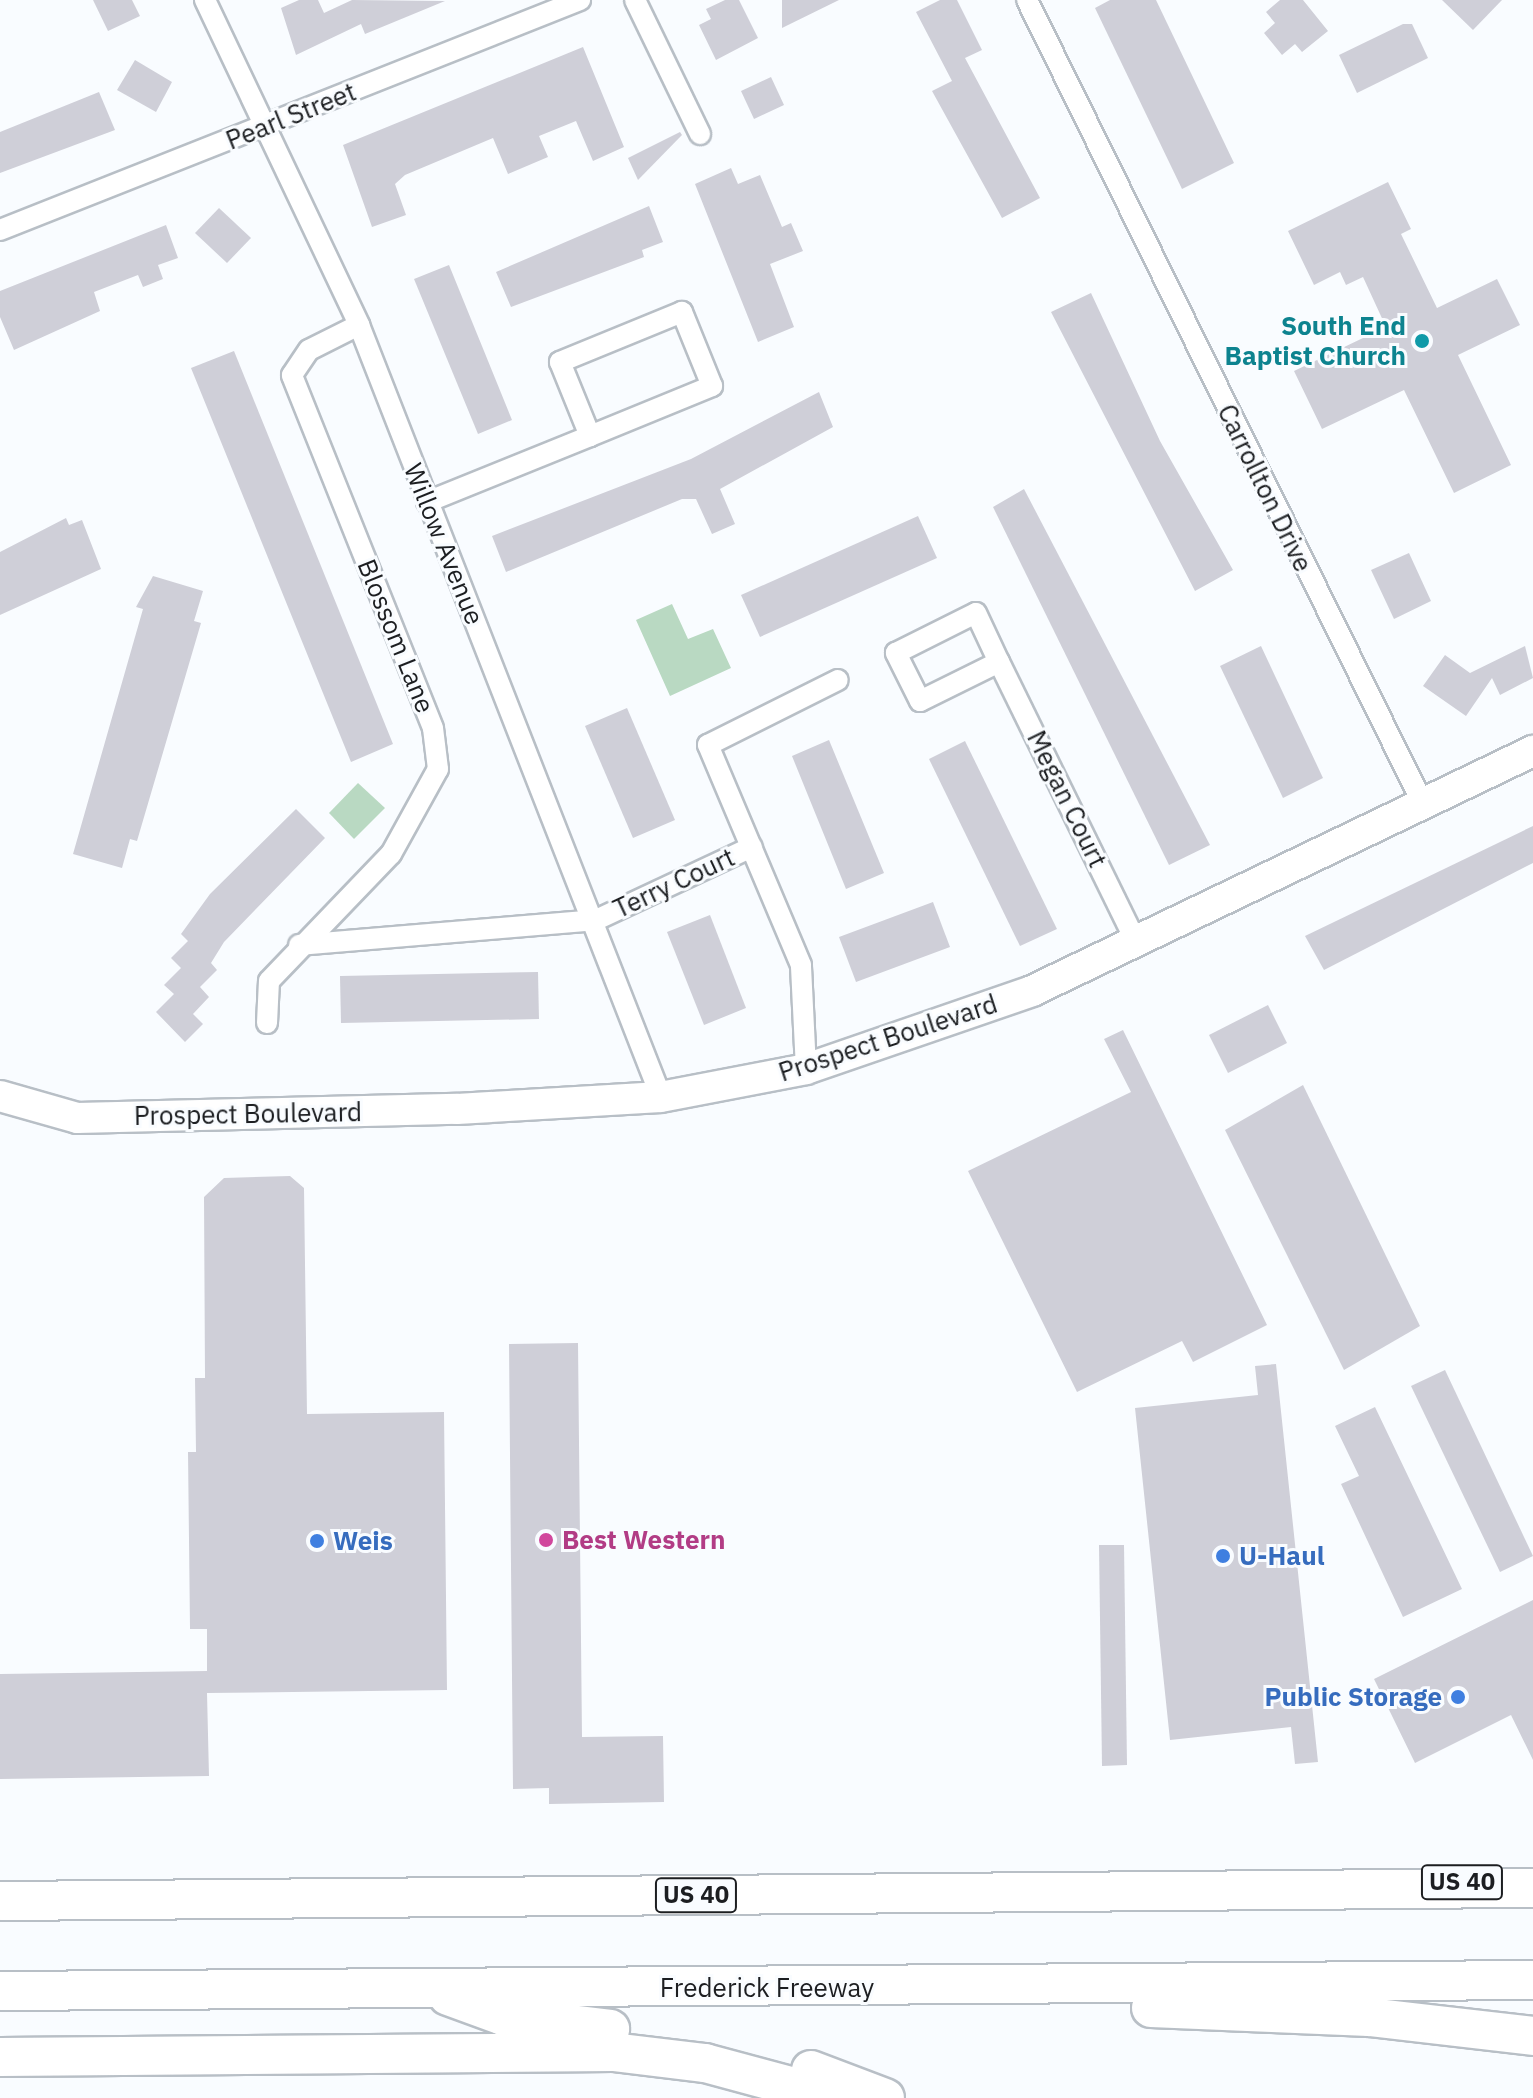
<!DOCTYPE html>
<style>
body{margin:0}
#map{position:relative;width:1533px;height:2098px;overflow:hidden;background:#f9fcff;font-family:"IBM Plex Sans",sans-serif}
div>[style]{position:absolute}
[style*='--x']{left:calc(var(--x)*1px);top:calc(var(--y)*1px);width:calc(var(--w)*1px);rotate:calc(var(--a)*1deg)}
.green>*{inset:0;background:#b9d9c2}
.building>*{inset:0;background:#cfcfd8}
.roads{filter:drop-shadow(2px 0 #b8bfc6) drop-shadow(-2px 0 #b8bfc6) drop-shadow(0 2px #b8bfc6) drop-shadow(0 -2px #b8bfc6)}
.street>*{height:20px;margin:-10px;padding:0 10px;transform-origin:10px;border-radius:10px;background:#fff}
.secondary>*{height:30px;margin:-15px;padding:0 15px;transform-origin:15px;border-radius:15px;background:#fff}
.highway>*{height:38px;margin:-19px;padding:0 19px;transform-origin:19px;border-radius:19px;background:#fff}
.dots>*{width:22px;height:22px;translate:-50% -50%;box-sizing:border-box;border:4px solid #f9fcff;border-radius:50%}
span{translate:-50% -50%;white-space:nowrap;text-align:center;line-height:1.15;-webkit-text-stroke:6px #f9fcff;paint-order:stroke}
.shield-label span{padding:2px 6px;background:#f9fcff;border:2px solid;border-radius:6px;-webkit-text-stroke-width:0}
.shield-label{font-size:24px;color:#1c1e21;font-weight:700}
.street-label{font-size:26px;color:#1c1e21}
.culture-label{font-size:26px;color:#0d838f;font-weight:700}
.right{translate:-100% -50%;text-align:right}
.hotel-label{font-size:26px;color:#b23c85;font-weight:700}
.left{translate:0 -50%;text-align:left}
.shop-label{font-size:26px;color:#366cbe;font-weight:700}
</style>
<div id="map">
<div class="green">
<div style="clip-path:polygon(672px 604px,688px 639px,713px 629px,731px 668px,670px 696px,636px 620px)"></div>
<div style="clip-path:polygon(358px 783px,385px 808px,354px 839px,329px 813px)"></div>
</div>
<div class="building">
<div style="clip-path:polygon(93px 0,132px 0,140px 16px,108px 31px)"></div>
<div style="clip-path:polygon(299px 0,318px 0,324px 13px,352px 0,445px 1px,365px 34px,361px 24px,296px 55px,281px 8px)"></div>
<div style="clip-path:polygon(725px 0,739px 0,758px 38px,716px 60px,699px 25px,711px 19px,706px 9px)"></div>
<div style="clip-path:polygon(782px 0,839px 0,782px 28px)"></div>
<div style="clip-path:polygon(940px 0,957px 0,982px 50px,965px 58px,1040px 198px,1002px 218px,932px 91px,952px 81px,916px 12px)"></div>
<div style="clip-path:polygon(1110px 0,1156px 0,1234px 163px,1182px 189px,1095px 8px)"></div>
<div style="clip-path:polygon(1280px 0,1303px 0,1328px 31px,1302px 52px,1295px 44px,1282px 55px,1264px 33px,1275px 23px,1266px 12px)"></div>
<div style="clip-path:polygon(1442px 0,1502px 0,1473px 30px)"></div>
<div style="clip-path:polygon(1403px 24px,1412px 24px,1428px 58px,1357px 93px,1339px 55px)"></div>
<div style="clip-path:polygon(583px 47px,624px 147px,593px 161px,576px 121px,539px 136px,548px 157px,508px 174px,493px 138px,405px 175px,395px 184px,406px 215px,372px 227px,343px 145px)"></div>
<div style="clip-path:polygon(135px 60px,172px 82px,156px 112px,117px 90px)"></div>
<div style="clip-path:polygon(771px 77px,784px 105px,754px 119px,741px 91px)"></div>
<div style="clip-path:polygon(99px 92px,115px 130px,0 173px,0 132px)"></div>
<div style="clip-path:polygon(680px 132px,682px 135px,638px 180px,628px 158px)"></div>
<div style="clip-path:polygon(731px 168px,738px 184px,760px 175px,782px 227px,791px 223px,803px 251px,770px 264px,794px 327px,758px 342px,695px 184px)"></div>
<div style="clip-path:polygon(1388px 182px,1411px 229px,1401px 234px,1437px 308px,1497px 279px,1520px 325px,1458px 355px,1511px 465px,1454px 493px,1404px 390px,1322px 429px,1294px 371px,1386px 327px,1363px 277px,1346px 285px,1340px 272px,1314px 285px,1288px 231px)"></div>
<div style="clip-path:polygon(649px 206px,663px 242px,642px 250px,644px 257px,511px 307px,496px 272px)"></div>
<div style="clip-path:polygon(219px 208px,251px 238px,227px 263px,195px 233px)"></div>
<div style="clip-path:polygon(166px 225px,178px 258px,158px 265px,163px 279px,143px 287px,138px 275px,94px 292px,100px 311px,14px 350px,0 317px,0 291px)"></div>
<div style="clip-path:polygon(449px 265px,512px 420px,478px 434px,414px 279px)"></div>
<div style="clip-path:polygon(1091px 293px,1160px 441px,1233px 570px,1195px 591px,1051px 312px)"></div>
<div style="clip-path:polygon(234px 351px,393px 744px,351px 762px,191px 368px)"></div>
<div style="clip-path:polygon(819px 392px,833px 427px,720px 489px,735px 524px,712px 534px,696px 499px,682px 499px,506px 572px,492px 536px,691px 459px)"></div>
<div style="clip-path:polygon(1024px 489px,1210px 845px,1169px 865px,993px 507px)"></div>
<div style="clip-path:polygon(918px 516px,937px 558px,760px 637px,741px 595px)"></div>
<div style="clip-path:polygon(66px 518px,69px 525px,82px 520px,101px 569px,0 615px,0 552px)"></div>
<div style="clip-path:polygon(1409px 553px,1431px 601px,1394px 619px,1371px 570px)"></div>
<div style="clip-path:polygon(153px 576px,203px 591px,194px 621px,201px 623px,137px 841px,130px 839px,122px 868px,73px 854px,143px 609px,136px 607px)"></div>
<div style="clip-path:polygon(1261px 646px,1323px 778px,1283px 798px,1220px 666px)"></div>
<div style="clip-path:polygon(1525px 646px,1533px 678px,1500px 695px,1492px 678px,1466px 716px,1423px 686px,1445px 655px,1470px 673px)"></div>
<div style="clip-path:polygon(627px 708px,675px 820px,633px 838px,585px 726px)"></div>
<div style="clip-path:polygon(829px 740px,884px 873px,846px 889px,792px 756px)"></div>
<div style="clip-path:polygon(965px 741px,1057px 929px,1020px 946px,929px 759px)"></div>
<div style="clip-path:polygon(296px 809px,325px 838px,224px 942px,211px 963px,217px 970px,200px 987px,209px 997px,193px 1014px,203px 1024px,185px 1042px,156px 1012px,174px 994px,164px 985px,181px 968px,171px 958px,188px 941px,181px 934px,210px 894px)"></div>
<div style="clip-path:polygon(1533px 826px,1533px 863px,1324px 970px,1305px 936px)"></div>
<div style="clip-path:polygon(933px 902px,950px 947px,856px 982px,839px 937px)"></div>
<div style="clip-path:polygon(710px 915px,746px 1008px,704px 1025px,667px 932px)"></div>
<div style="clip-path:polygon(538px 972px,539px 1019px,341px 1023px,340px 976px)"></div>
<div style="clip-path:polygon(1268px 1005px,1287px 1043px,1228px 1073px,1209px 1035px)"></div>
<div style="clip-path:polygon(1123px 1030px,1267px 1325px,1193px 1362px,1182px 1341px,1077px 1392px,968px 1171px,1131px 1092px,1104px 1039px)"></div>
<div style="clip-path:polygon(1303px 1085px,1420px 1326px,1344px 1370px,1225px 1130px)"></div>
<div style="clip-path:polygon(290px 1176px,304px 1188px,307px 1414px,444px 1412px,447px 1690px,207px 1693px,209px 1776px,0 1779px,0 1674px,207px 1671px,207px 1629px,190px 1629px,188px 1452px,196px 1452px,195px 1378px,205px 1378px,204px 1197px,224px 1178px)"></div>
<div style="clip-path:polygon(578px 1343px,582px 1737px,663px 1736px,664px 1802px,549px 1804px,549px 1788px,513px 1789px,509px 1344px)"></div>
<div style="clip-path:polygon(1276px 1364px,1318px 1762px,1295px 1764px,1291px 1727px,1170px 1740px,1135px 1408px,1258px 1395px,1255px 1366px)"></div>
<div style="clip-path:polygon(1445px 1370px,1533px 1556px,1500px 1572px,1411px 1386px)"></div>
<div style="clip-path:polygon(1375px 1407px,1462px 1589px,1403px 1617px,1341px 1484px,1359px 1476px,1335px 1426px)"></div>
<div style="clip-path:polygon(1099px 1545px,1124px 1545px,1127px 1765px,1102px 1766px)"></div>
<div style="clip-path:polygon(1533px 1600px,1533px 1760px,1511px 1715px,1415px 1763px,1374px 1679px)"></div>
</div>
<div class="roads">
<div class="street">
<div style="--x:205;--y:0;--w:360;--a:64.6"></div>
<div style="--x:359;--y:325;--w:829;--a:68.63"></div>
<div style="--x:635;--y:0;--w:149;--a:64.1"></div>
<div style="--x:1027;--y:0;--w:894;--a:63.78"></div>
<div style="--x:0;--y:230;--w:624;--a:-21.63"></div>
<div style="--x:427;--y:502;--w:176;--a:-22"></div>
<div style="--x:590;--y:436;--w:132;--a:-22.3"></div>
<div style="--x:712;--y:386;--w:80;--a:-112.1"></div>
<div style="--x:682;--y:312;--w:132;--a:157.7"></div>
<div style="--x:560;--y:362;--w:80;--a:67.9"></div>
<div style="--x:999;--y:662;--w:88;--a:153.7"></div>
<div style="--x:920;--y:701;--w:54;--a:-116.6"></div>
<div style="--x:896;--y:653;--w:89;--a:-26.6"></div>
<div style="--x:976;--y:613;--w:54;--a:64.9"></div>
<div style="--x:999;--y:662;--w:306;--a:63.9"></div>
<div style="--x:299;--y:945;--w:298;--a:-4.8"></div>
<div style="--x:596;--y:920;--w:172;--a:-25.1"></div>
<div style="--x:267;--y:1023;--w:42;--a:-87.3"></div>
<div style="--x:269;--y:981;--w:176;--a:-46.2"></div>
<div style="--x:391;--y:854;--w:97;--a:-61.1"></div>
<div style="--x:438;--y:769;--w:41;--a:-97"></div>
<div style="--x:433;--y:728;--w:380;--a:-111.8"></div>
<div style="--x:292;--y:375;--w:30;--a:-56"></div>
<div style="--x:309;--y:350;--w:56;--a:-26.6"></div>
<div style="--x:806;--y:1069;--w:104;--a:-92.8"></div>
<div style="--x:801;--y:965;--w:239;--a:-112.9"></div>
<div style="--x:708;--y:745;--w:145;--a:-26.6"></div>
</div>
<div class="secondary">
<div style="--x:0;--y:1096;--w:80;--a:15.9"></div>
<div style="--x:77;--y:1118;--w:380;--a:-1.4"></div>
<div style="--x:457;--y:1109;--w:204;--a:-3.4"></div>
<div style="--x:661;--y:1097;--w:148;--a:-10.9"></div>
<div style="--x:806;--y:1069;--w:239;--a:-19"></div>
<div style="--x:1032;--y:991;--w:556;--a:-25.6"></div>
</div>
<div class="highway">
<div style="--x:0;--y:1901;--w:1533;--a:-0.49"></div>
<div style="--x:0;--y:1991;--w:1533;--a:-0.41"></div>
<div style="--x:448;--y:1996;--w:59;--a:20"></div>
<div style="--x:503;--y:2016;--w:108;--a:6.9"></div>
<div style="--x:1151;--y:2008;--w:218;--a:2.4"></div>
<div style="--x:1369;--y:2017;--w:165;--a:6.6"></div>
<div style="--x:0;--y:2057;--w:613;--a:-0.47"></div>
<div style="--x:613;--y:2052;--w:93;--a:6.8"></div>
<div style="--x:705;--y:2063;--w:135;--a:15.1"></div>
<div style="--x:811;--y:2070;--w:79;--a:20.7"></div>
</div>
</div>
<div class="dots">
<div style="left:1422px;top:341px;background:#0f9aa8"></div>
<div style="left:546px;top:1540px;background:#d1479c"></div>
<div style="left:317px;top:1541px;background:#3f7fe0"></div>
<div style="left:1223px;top:1556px;background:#3f7fe0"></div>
<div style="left:1458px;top:1697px;background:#3f7fe0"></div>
</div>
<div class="shield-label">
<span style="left:1462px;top:1882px">US 40</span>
<span style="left:696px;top:1895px">US 40</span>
</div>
<div class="street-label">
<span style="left:291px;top:116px;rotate:-22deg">Pearl Street</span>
<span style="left:1265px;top:488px;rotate:64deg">Carrollton Drive</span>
<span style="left:444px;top:544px;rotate:68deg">Willow Avenue</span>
<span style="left:396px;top:636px;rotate:68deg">Blossom Lane</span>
<span style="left:1067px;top:799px;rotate:64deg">Megan Court</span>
<span style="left:674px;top:883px;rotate:-25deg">Terry Court</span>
<span style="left:888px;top:1038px;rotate:-18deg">Prospect Boulevard</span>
<span style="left:248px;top:1114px;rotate:-1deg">Prospect Boulevard</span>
<span style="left:767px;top:1988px">Frederick Freeway</span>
</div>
<div class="culture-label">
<span class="right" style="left:1406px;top:341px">South End<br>Baptist Church</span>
</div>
<div class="hotel-label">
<span class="left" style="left:562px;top:1540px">Best Western</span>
</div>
<div class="shop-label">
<span class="left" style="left:333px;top:1541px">Weis</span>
<span class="left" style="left:1239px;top:1556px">U-Haul</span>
<span class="right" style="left:1442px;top:1697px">Public Storage</span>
</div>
</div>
